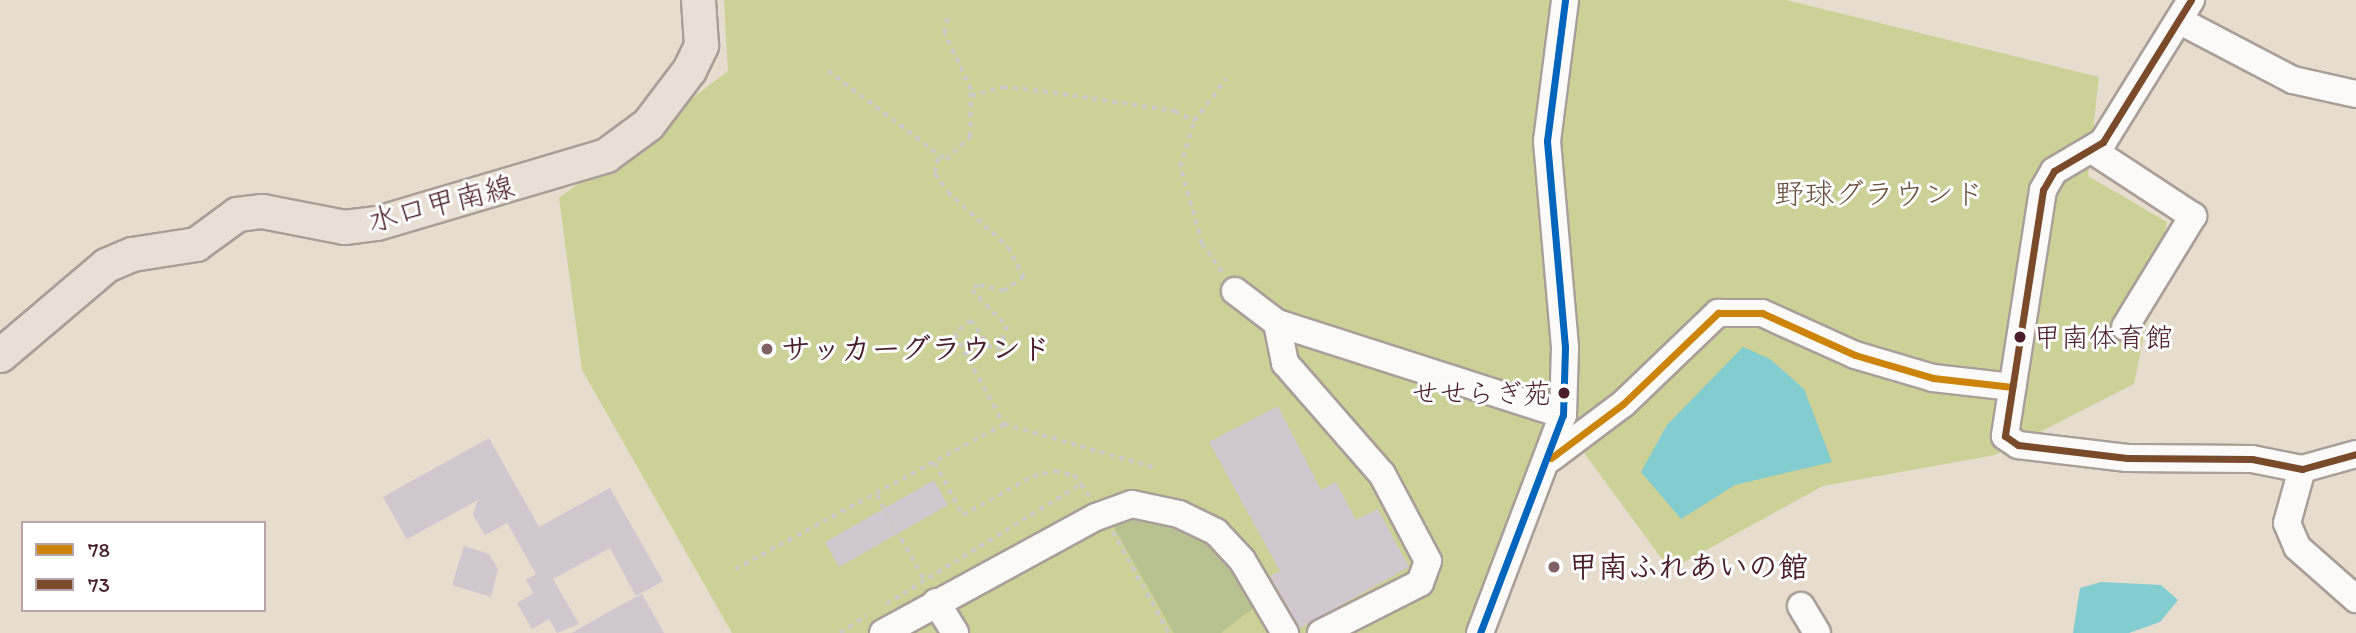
<!DOCTYPE html>
<meta charset="utf-8">
<style>
body{margin:0}
#map{position:relative;width:2356px;height:633px;overflow:hidden;background:#e6ddce;font-family:Itim,"Klee One",sans-serif}
div>[style]{position:absolute}
[style*='--x']{left:calc(var(--x)*1px);top:calc(var(--y)*1px);width:calc(var(--w)*1px);rotate:calc(var(--a)*1deg)}
.green>*{inset:0;background:#cdd197}
.forest>*{inset:0;background:#b8c290}
.water>*{inset:0;background:#83ccd0}
.building>*{inset:0;background:#d1c7ce}
.path>*{height:3.5px;margin-top:-1.75px;transform-origin:0;background:repeating-linear-gradient(90deg,#cdc9c6 0 5px,transparent 0 10px)}
.roads{filter:drop-shadow(2px 0 #aa9f98) drop-shadow(-2px 0 #aa9f98) drop-shadow(0 2px #aa9f98) drop-shadow(0 -2px #aa9f98)}
.minor>*{height:26px;margin:-13px;padding:0 13px;transform-origin:13px;border-radius:13px;background:#fbfaf8}
.major>*{height:33px;margin:-16.5px;padding:0 16.5px;transform-origin:16.5px;border-radius:16.5px;background:#e8e0d4}
.bus-1>*{height:7px;margin:-3.5px;padding:0 3.5px;transform-origin:3.5px;border-radius:3.5px;background:#cc840b}
.bus-2>*{height:7px;margin:-3.5px;padding:0 3.5px;transform-origin:3.5px;border-radius:3.5px;background:#7a4b2a}
.bus-3>*{height:7px;margin:-3.5px;padding:0 3.5px;transform-origin:3.5px;border-radius:3.5px;background:#0065bd}
.dots>*{width:19px;height:19px;translate:-50% -50%;box-sizing:border-box;border:4px solid #fff;border-radius:50%}
span{translate:-50% -50%;white-space:nowrap;text-align:center;line-height:1.15;-webkit-text-stroke:6px #fff;paint-order:stroke}
.bus-label{font-size:28px;color:#4a1f2b}
.left{translate:0 -50%;text-align:left}
.right{translate:-100% -50%;text-align:right}
.park-label{font-size:30px;color:#6b513e}
.street-label{font-size:30px;color:#4a1f2b}
.poi-label{font-size:30px;color:#4a1f2b;font-weight:700}
.legend{position:absolute;left:21px;top:521px;width:245px;height:91px;box-sizing:border-box;background:#fff;border:2px solid #b7a5aa;margin:0;padding:9px 12px;list-style:none;font-size:21px;color:#4a1f2b}
.legend li{display:flex;align-items:center;gap:14px;height:35px}
.legend b{width:35px;border:2px solid #b7a5aa}
</style>
<div id="map">
<div class="green">
<div style="clip-path:polygon(724px 0,1786px 0,2099px 77px,2088px 176px,2167px 222px,2134px 384px,1995px 455px,1823px 486px,1670px 570px,1543px 397px,1545px 442px,1469px 633px,732px 633px,582px 370px,559px 198px,728px 71px)"></div>
</div>
<div class="forest">
<div style="clip-path:polygon(1133px 509px,1213px 537px,1257px 605px,1221px 633px,1174px 633px,1109px 519px)"></div>
</div>
<div class="water">
<div style="clip-path:polygon(1743px 347px,1770px 359px,1804px 389px,1832px 462px,1735px 485px,1681px 519px,1641px 472px,1667px 425px)"></div>
<div style="clip-path:polygon(2101px 582px,2161px 585px,2178px 600px,2160px 622px,2129px 633px,2073px 633px,2080px 588px)"></div>
</div>
<div class="building">
<div style="clip-path:polygon(1278px 406px,1321px 490px,1336px 482px,1356px 520px,1378px 509px,1409px 567px,1300px 628px,1270px 576px,1280px 571px,1209px 442px)"></div>
<div style="clip-path:polygon(489px 438px,539px 527px,610px 488px,663px 581px,636px 596px,610px 548px,553px 579px,579px 624px,557px 633px,549px 619px,532px 629px,517px 603px,534px 593px,526px 580px,536px 574px,507px 523px,485px 535px,473px 515px,478px 500px,407px 539px,383px 497px)"></div>
<div style="clip-path:polygon(934px 480px,948px 505px,839px 567px,825px 542px)"></div>
<div style="clip-path:polygon(464px 546px,489px 554px,498px 569px,491px 597px,452px 585px)"></div>
<div style="clip-path:polygon(642px 594px,664px 633px,572px 633px,610px 611px)"></div>
</div>
<div class="path">
<div style="--x:828;--y:71;--w:148;--a:37"></div>
<div style="--x:946;--y:160;--w:33;--a:-44"></div>
<div style="--x:970;--y:137;--w:47;--a:-88.8"></div>
<div style="--x:971;--y:90;--w:63;--a:-115.3"></div>
<div style="--x:944;--y:33;--w:16;--a:-76"></div>
<div style="--x:971;--y:96;--w:33;--a:-16"></div>
<div style="--x:1003;--y:87;--w:40;--a:5.7"></div>
<div style="--x:1043;--y:91;--w:134;--a:8.6"></div>
<div style="--x:1175;--y:111;--w:21;--a:28"></div>
<div style="--x:938;--y:158;--w:16;--a:101"></div>
<div style="--x:935;--y:174;--w:22;--a:54"></div>
<div style="--x:948;--y:192;--w:81;--a:42.5"></div>
<div style="--x:1008;--y:247;--w:34;--a:62"></div>
<div style="--x:1024;--y:277;--w:24;--a:145"></div>
<div style="--x:1004;--y:291;--w:27;--a:-167"></div>
<div style="--x:978;--y:285;--w:8;--a:140"></div>
<div style="--x:972;--y:290;--w:50;--a:45.8"></div>
<div style="--x:1007;--y:326;--w:24;--a:105"></div>
<div style="--x:1001;--y:349;--w:10;--a:180"></div>
<div style="--x:991;--y:349;--w:34;--a:-126"></div>
<div style="--x:971;--y:321;--w:21;--a:141"></div>
<div style="--x:955;--y:334;--w:102;--a:61.4"></div>
<div style="--x:1004;--y:424;--w:157;--a:16.2"></div>
<div style="--x:1222;--y:272;--w:34;--a:-126"></div>
<div style="--x:1202;--y:244;--w:80;--a:-105.9"></div>
<div style="--x:1180;--y:167;--w:48;--a:-73.1"></div>
<div style="--x:1194;--y:121;--w:53;--a:-52.7"></div>
<div style="--x:935;--y:463;--w:59;--a:61.7"></div>
<div style="--x:963;--y:515;--w:80;--a:-29.1"></div>
<div style="--x:1033;--y:476;--w:23;--a:-13"></div>
<div style="--x:1055;--y:471;--w:19;--a:12"></div>
<div style="--x:1074;--y:475;--w:11;--a:52"></div>
<div style="--x:877;--y:495;--w:98;--a:60.8"></div>
<div style="--x:1113;--y:532;--w:115;--a:61"></div>
<div style="--x:735;--y:569;--w:306;--a:-28.3"></div>
<div style="--x:886;--y:604;--w:229;--a:-31.6"></div>
<div style="--x:1081;--y:484;--w:16;--a:55"></div>
<div style="--x:840;--y:633;--w:32;--a:-34"></div>
</div>
<div class="roads">
<div class="minor">
<div style="--x:2191;--y:0;--w:167;--a:121.8"></div>
<div style="--x:2103;--y:142;--w:57;--a:149.4"></div>
<div style="--x:2054;--y:171;--w:22;--a:120"></div>
<div style="--x:2043;--y:190;--w:249;--a:98.8"></div>
<div style="--x:2005;--y:436;--w:16;--a:35"></div>
<div style="--x:2018;--y:445;--w:110;--a:6.8"></div>
<div style="--x:2127;--y:458;--w:125;--a:0.5"></div>
<div style="--x:2252;--y:459;--w:51;--a:11.3"></div>
<div style="--x:2302;--y:469;--w:56;--a:-15.5"></div>
<div style="--x:2182;--y:22;--w:125;--a:27.6"></div>
<div style="--x:2293;--y:80;--w:65;--a:12.5"></div>
<div style="--x:2092;--y:150;--w:121;--a:33.2"></div>
<div style="--x:2193;--y:216;--w:130;--a:121.5"></div>
<div style="--x:1235;--y:291;--w:53;--a:37.3"></div>
<div style="--x:1277;--y:323;--w:300;--a:17.8"></div>
<div style="--x:1277;--y:323;--w:41;--a:78.7"></div>
<div style="--x:1285;--y:363;--w:147;--a:48.9"></div>
<div style="--x:1382;--y:474;--w:98;--a:62.1"></div>
<div style="--x:1428;--y:561;--w:23;--a:110"></div>
<div style="--x:1420;--y:583;--w:111;--a:153.2"></div>
<div style="--x:1551;--y:458;--w:90;--a:-36.9"></div>
<div style="--x:1623;--y:404;--w:132;--a:-43.8"></div>
<div style="--x:1718;--y:313;--w:44;--a:0"></div>
<div style="--x:1762;--y:313;--w:102;--a:24.3"></div>
<div style="--x:1855;--y:355;--w:81;--a:16.4"></div>
<div style="--x:1933;--y:378;--w:80;--a:6.5"></div>
<div style="--x:2302;--y:469;--w:56;--a:105.5"></div>
<div style="--x:2287;--y:523;--w:26;--a:67"></div>
<div style="--x:2297;--y:547;--w:79;--a:41.4"></div>
<div style="--x:936;--y:602;--w:36;--a:58"></div>
<div style="--x:1801;--y:606;--w:31;--a:59"></div>
<div style="--x:883;--y:633;--w:243;--a:-28.6"></div>
<div style="--x:1096;--y:517;--w:38;--a:-20"></div>
<div style="--x:1132;--y:504;--w:48;--a:12"></div>
<div style="--x:1179;--y:514;--w:41;--a:25.9"></div>
<div style="--x:1216;--y:532;--w:38;--a:47"></div>
<div style="--x:1242;--y:560;--w:85;--a:59.5"></div>
<div style="--x:1480;--y:633;--w:233;--a:-69.2"></div>
<div style="--x:1563;--y:415;--w:68;--a:-88.3"></div>
<div style="--x:1565;--y:347;--w:207;--a:-95"></div>
<div style="--x:1547;--y:141;--w:142;--a:-82.7"></div>
</div>
<div class="major">
<div style="--x:0;--y:355;--w:139;--a:-40.3"></div>
<div style="--x:106;--y:265;--w:28;--a:-23"></div>
<div style="--x:132;--y:254;--w:65;--a:-8.9"></div>
<div style="--x:196;--y:244;--w:51;--a:-36.2"></div>
<div style="--x:237;--y:214;--w:25;--a:-7"></div>
<div style="--x:262;--y:211;--w:84;--a:11"></div>
<div style="--x:344;--y:227;--w:33;--a:-7"></div>
<div style="--x:377;--y:223;--w:239;--a:-16.5"></div>
<div style="--x:606;--y:155;--w:52;--a:-36.4"></div>
<div style="--x:648;--y:124;--w:68;--a:-52.8"></div>
<div style="--x:689;--y:70;--w:28;--a:-64"></div>
<div style="--x:701;--y:45;--w:45;--a:-93.8"></div>
</div>
</div>
<div class="bus-1">
<div style="--x:1551;--y:458;--w:90;--a:-36.9"></div>
<div style="--x:1623;--y:404;--w:132;--a:-43.8"></div>
<div style="--x:1718;--y:313;--w:44;--a:0"></div>
<div style="--x:1762;--y:313;--w:102;--a:24.3"></div>
<div style="--x:1855;--y:355;--w:81;--a:16.4"></div>
<div style="--x:1933;--y:378;--w:80;--a:6.5"></div>
</div>
<div class="bus-2">
<div style="--x:2191;--y:0;--w:167;--a:121.8"></div>
<div style="--x:2103;--y:142;--w:57;--a:149.4"></div>
<div style="--x:2054;--y:171;--w:22;--a:120"></div>
<div style="--x:2043;--y:190;--w:249;--a:98.8"></div>
<div style="--x:2005;--y:436;--w:16;--a:35"></div>
<div style="--x:2018;--y:445;--w:110;--a:6.8"></div>
<div style="--x:2127;--y:458;--w:125;--a:0.5"></div>
<div style="--x:2252;--y:459;--w:51;--a:11.3"></div>
<div style="--x:2302;--y:469;--w:56;--a:-15.5"></div>
</div>
<div class="bus-3">
<div style="--x:1480;--y:633;--w:233;--a:-69.2"></div>
<div style="--x:1563;--y:415;--w:68;--a:-88.3"></div>
<div style="--x:1565;--y:347;--w:207;--a:-95"></div>
<div style="--x:1547;--y:141;--w:142;--a:-82.7"></div>
</div>
<div class="dots">
<div style="left:2020px;top:337px;background:#4a1f2b"></div>
<div style="left:767px;top:349px;background:#816264"></div>
<div style="left:1564px;top:393px;background:#4a1f2b"></div>
<div style="left:1554px;top:567px;background:#816264"></div>
</div>
<div class="bus-label">
<span class="left" style="left:2033px;top:337px">甲南体育館</span>
<span class="right" style="left:1551px;top:393px">せせらぎ苑</span>
</div>
<div class="park-label">
<span style="left:1879px;top:194px">野球グラウンド</span>
</div>
<div class="street-label">
<span style="left:441px;top:204px;rotate:-14deg">水口甲南線</span>
</div>
<div class="poi-label">
<span class="left" style="left:781px;top:349px">サッカーグラウンド</span>
<span class="left" style="left:1568px;top:567px">甲南ふれあいの館</span>
</div>
<ul class="legend">
<li><b style="height:9px;background:#cc840b"></b>78</li>
<li><b style="height:9px;background:#7a4b2a"></b>73</li>
</ul>
</div>
